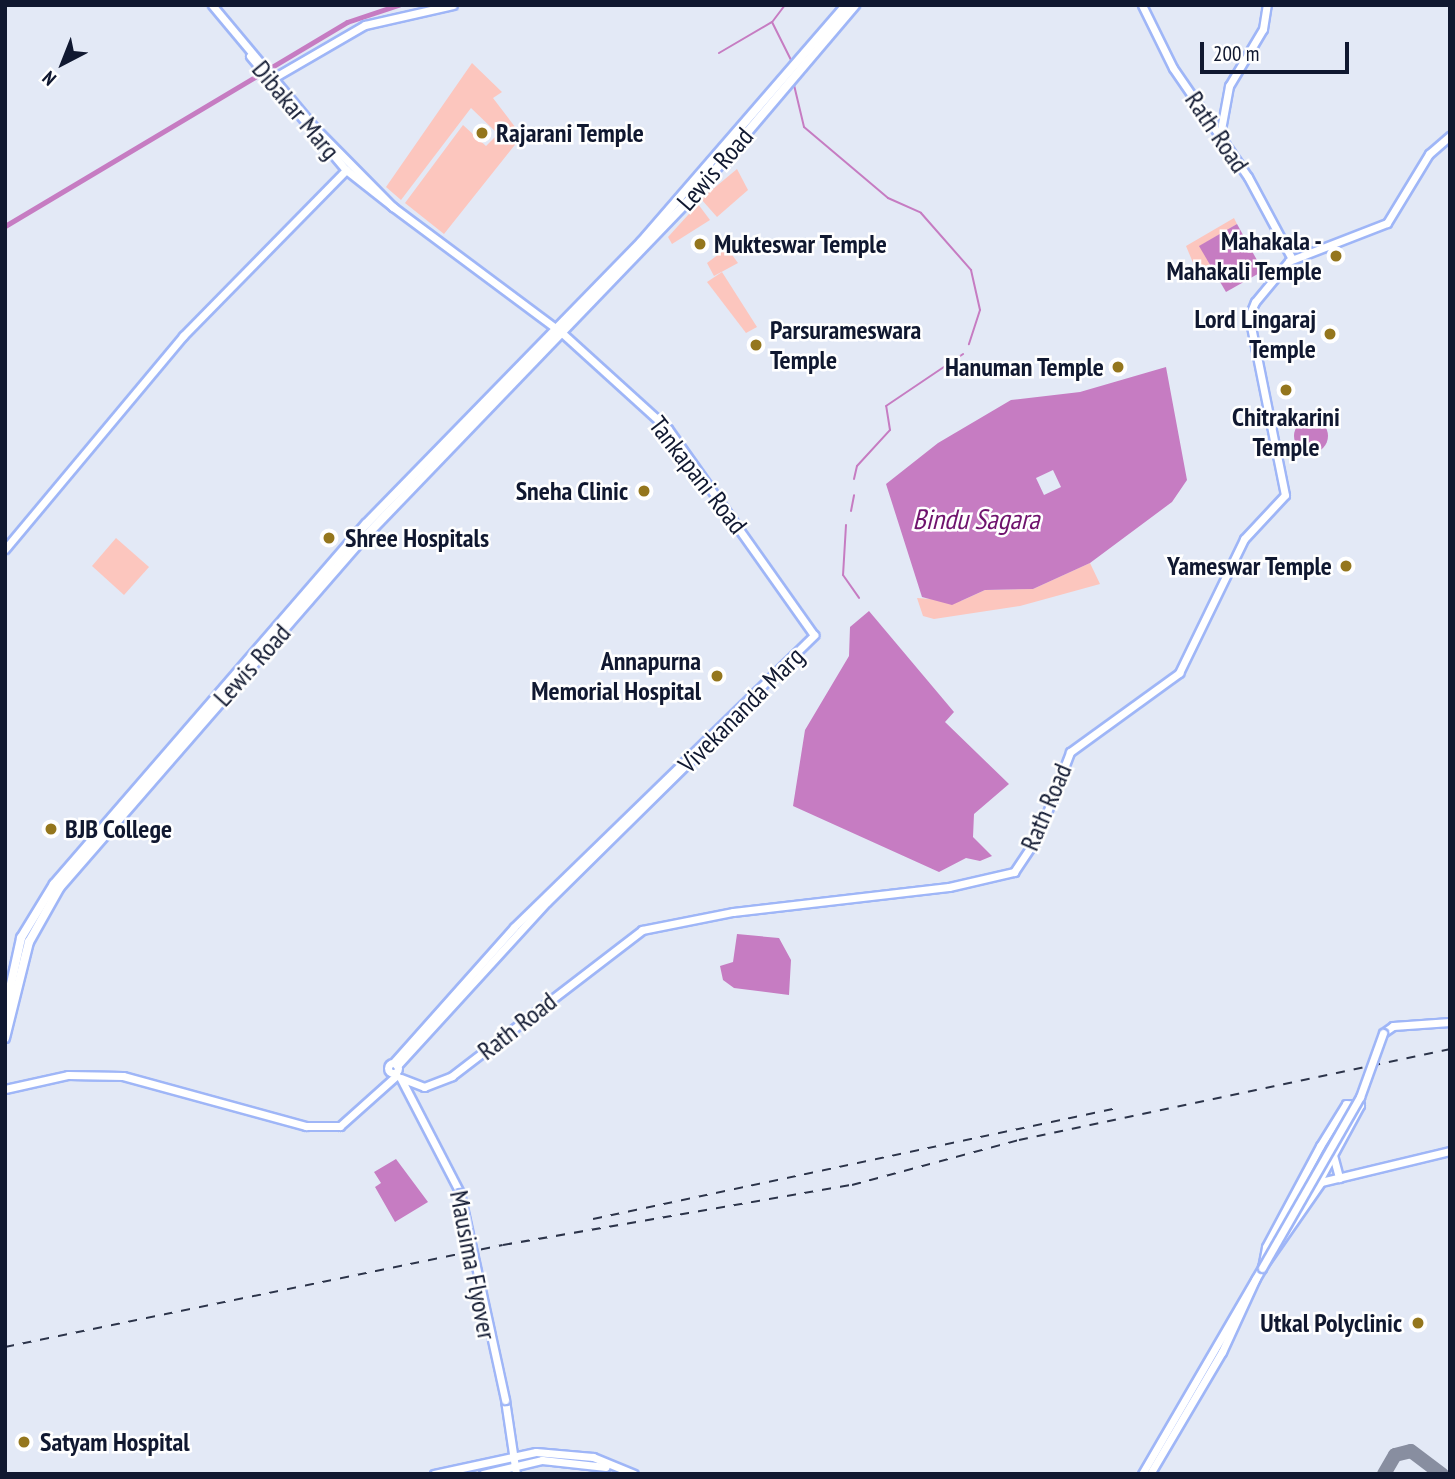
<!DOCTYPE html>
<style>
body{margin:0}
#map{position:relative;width:1455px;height:1479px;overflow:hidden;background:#e3e9f6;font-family:"PT Sans Narrow",sans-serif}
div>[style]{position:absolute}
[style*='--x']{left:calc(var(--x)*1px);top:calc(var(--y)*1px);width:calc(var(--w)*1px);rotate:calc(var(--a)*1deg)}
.green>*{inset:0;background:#fcc6be}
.water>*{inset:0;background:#c67cc2}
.round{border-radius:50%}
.stream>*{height:2px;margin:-1px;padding:0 1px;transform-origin:1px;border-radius:1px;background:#c67cc2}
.canal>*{height:5px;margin:-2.5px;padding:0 2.5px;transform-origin:2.5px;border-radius:2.5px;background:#c67cc2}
.taxiway>*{height:14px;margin:-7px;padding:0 7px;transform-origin:7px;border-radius:7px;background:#888ea0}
.roads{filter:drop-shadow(2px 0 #9fb6f7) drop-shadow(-2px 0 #9fb6f7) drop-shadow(0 2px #9fb6f7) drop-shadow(0 -2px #9fb6f7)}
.secondary>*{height:7px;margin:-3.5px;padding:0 3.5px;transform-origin:3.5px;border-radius:3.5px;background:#fff}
.secondary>.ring{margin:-3.5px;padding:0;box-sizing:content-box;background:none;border:7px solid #fff;border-radius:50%}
.primary>*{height:8px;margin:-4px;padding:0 4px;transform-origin:4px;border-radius:4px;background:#fff}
.rail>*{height:2px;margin-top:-1px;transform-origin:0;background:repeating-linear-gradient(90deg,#2c344a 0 9px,transparent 0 18px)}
.bridges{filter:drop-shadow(2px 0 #9fb6f7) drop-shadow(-2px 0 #9fb6f7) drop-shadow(0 2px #9fb6f7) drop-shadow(0 -2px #9fb6f7)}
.secondary-bridge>*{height:7px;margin:-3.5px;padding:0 3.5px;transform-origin:3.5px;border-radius:3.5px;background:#fff}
.dots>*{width:19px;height:19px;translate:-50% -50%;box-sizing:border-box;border:4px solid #fff;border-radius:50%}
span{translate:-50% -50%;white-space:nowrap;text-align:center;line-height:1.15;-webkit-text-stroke:5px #fff;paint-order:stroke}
.street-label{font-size:26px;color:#101830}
.poi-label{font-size:26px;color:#101830;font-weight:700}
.left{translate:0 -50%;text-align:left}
.right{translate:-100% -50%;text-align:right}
.water-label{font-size:28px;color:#6f136d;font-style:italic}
.frame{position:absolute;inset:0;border:7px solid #101830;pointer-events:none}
.north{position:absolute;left:28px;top:28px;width:70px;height:70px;-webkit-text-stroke:5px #fff;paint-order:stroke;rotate:222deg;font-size:19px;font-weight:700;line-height:28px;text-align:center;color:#101830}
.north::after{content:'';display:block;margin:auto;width:24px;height:32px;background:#101830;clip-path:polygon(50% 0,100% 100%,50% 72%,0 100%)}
.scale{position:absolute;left:1200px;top:42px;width:149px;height:32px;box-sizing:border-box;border:4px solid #101830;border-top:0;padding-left:9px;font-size:21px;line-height:24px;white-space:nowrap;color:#101830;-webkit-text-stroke:5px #fff;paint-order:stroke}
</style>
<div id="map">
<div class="green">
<div style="clip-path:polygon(472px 63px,502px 92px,493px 98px,522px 136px,444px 234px,405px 203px,463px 125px,486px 146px,498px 134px,471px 108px,401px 200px,386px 187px)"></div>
<div style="clip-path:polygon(737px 169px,748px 190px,717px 217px,701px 199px)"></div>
<div style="clip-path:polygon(698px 204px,710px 220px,672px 244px,668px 237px)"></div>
<div style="clip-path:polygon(1234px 218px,1237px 224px,1200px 246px,1213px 269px,1199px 277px,1186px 246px)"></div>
<div style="clip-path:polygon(727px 248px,738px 263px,714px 276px,707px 263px)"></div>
<div style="clip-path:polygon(722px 272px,757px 327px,746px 333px,707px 282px)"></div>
<div style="clip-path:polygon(116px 538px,149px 567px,124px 595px,92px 566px)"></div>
<div style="clip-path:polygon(1090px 563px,1100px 584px,1020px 606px,934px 619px,923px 616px,917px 598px,961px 601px,985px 590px,1033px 589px)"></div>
</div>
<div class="water">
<div style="clip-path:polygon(1237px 224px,1263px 271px,1226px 292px,1199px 246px)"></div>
<div style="clip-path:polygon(evenodd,1166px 367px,1187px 480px,1172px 502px,1090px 563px,1033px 589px,985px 590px,952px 605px,922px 597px,886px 484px,938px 443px,1011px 400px,1080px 392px,1166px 367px,1053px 470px,1061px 487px,1044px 495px,1036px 478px,1053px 470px)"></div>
<div class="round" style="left:1294px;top:419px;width:34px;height:34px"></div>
<div style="clip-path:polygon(869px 611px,954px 712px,945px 722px,1009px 784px,974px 814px,973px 837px,992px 856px,980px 861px,966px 858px,939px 872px,793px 806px,805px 730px,849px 656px,850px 627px)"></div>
<div style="clip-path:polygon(737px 934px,779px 938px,791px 960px,789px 995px,734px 988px,723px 980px,720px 966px,733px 962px)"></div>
<div style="clip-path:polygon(396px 1159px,428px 1202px,395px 1222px,375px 1187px,381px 1183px,374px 1172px)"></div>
</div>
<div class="stream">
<div style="--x:785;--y:5;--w:21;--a:127"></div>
<div style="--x:772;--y:22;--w:45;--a:63.4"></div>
<div style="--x:719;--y:53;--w:61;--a:-30.3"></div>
<div style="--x:799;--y:76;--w:10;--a:119"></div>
<div style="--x:794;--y:85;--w:43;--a:76.6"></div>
<div style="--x:804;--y:127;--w:110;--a:40.2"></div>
<div style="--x:888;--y:198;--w:36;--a:24"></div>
<div style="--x:921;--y:213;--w:76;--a:48.7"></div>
<div style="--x:971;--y:270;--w:41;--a:77.3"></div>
<div style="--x:980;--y:310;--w:36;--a:108"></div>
<div style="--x:854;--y:479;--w:13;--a:-77"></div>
<div style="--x:857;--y:466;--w:49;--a:-47.5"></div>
<div style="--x:890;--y:430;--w:24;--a:-99"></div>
<div style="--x:886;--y:406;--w:93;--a:-34"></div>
<div style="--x:851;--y:511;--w:16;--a:-79"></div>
<div style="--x:846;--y:525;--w:50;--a:93.4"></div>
<div style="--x:843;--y:575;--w:28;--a:55"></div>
</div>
<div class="canal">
<div style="--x:5;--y:226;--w:398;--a:-30.8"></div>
<div style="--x:347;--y:22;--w:54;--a:-18.4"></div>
</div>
<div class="taxiway">
<div style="--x:1384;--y:1474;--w:22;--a:-60"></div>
<div style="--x:1395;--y:1455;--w:16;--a:-14"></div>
<div style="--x:1411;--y:1451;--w:39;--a:37"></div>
</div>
<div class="roads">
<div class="secondary">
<div style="--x:212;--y:5;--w:159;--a:50.1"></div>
<div style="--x:314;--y:127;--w:112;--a:45.4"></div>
<div style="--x:393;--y:207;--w:209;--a:36.7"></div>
<div style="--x:561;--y:332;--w:144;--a:42.2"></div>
<div style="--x:668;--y:429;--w:252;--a:54.7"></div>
<div style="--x:1142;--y:5;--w:70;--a:63.8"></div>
<div style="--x:1173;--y:68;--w:132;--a:55.5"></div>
<div style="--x:1248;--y:177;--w:93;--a:61.8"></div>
<div style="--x:250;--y:56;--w:149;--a:49.9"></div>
<div style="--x:346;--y:170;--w:60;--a:38.2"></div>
<div style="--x:270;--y:80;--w:110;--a:-30.1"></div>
<div style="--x:365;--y:25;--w:90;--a:-12.8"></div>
<div style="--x:1220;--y:135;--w:50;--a:-79.6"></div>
<div style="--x:1229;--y:86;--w:66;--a:-59.2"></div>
<div style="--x:1263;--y:29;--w:24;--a:-81"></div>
<div style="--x:5;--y:549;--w:278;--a:-50.1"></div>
<div style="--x:183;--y:336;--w:233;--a:-45.5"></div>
<div style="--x:1383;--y:1033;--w:12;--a:-35"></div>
<div style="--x:1393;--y:1026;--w:57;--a:-4"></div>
<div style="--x:393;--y:1063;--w:182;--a:-48.3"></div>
<div style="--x:514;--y:927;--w:419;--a:-44.2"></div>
<div class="ring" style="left:388px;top:1063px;width:3px;height:3px"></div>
<div style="--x:397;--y:1066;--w:222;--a:-47.6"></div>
<div style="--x:547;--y:902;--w:216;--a:-44.6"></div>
<div style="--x:401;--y:1078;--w:25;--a:21"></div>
<div style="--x:424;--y:1087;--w:30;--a:-21"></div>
<div style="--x:452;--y:1076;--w:240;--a:-37.5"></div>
<div style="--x:642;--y:930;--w:93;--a:-11.2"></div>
<div style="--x:733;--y:912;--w:217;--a:-6.6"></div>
<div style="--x:949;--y:887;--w:67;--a:-13"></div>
<div style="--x:1014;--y:872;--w:43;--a:-56.3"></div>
<div style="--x:1038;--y:836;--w:90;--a:-69.1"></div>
<div style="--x:1070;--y:752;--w:135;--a:-35.9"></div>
<div style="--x:1179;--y:673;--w:149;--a:-64.1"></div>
<div style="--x:1244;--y:539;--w:60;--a:-47"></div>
<div style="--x:1285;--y:495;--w:183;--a:-101.4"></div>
<div style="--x:1249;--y:316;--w:15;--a:-67"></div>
<div style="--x:1255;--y:302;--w:53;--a:-50.3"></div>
<div style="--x:1289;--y:261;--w:105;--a:-21.2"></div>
<div style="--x:1387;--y:223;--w:81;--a:-58.7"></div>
<div style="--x:1429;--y:154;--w:28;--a:-41"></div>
<div style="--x:401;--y:1079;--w:128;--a:62.6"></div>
<div style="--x:5;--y:1089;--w:65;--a:-12.5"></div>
<div style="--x:68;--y:1075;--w:55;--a:1"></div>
<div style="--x:123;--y:1076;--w:190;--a:15.3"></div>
<div style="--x:306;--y:1126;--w:34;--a:0"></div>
<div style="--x:340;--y:1126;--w:76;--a:-41.8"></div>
<div style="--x:1333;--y:1155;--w:24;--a:75"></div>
<div style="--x:1262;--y:1267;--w:103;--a:-55.2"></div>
<div style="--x:1321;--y:1182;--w:133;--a:-13.5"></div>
<div style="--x:505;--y:1400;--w:75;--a:81.5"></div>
<div style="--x:434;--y:1474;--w:104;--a:-12.2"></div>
<div style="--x:536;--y:1452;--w:57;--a:5"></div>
<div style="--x:593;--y:1457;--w:44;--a:22.5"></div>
<div style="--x:483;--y:1474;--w:61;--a:-13.3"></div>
<div style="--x:542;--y:1460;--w:64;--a:6.2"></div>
<div style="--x:1142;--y:1474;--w:238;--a:-59.8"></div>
<div style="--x:1262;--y:1268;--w:21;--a:-79"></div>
<div style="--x:1266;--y:1247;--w:115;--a:-61.9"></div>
<div style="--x:1320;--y:1146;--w:49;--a:-58.2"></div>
<div style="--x:1346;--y:1104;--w:14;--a:4"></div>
<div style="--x:1360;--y:1105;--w:94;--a:118.5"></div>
<div style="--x:1150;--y:1474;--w:142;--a:-59.5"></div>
<div style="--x:1222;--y:1352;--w:81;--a:-65.3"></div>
</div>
<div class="primary">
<div style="--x:5;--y:1011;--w:75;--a:-77.6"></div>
<div style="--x:21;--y:938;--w:63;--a:-58.6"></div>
<div style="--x:54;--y:884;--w:476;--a:-49.1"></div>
<div style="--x:366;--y:524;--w:394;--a:-45.7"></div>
<div style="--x:641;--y:242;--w:313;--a:-49.1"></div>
<div style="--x:5;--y:1038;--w:99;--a:-76"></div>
<div style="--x:29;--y:942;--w:63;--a:-60.6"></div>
<div style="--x:60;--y:887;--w:456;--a:-49"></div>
<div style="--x:359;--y:543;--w:483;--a:-46.1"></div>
<div style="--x:694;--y:195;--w:249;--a:-49.7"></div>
</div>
</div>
<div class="rail">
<div style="--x:593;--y:1219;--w:536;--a:-11.96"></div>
<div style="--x:5;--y:1347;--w:508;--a:-11.58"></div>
<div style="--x:503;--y:1245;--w:354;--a:-9.8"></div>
<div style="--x:852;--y:1185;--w:173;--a:-15.1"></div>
<div style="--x:1019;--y:1140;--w:441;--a:-11.9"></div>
</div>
<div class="bridges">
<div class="secondary-bridge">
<div style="--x:460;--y:1193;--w:212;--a:77.7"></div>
<div style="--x:1262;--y:1268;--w:197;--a:-60.2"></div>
<div style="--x:1360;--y:1097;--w:68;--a:-70.2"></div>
</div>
</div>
<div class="dots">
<div style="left:482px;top:133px;background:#94761d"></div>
<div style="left:700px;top:244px;background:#94761d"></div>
<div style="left:1336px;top:256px;background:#94761d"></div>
<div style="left:1330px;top:334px;background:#94761d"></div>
<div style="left:756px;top:345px;background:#94761d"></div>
<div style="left:1118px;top:367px;background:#94761d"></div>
<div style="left:1286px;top:390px;background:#94761d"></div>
<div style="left:644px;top:491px;background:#94761d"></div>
<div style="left:329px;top:538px;background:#94761d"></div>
<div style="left:1346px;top:566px;background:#94761d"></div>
<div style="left:717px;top:676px;background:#94761d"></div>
<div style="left:51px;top:829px;background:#94761d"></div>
<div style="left:1418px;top:1323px;background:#94761d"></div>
<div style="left:24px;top:1442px;background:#94761d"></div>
</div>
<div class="street-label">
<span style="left:296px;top:110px;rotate:50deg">Dibakar Marg</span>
<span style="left:1217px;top:132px;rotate:56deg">Rath Road</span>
<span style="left:715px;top:169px;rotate:-49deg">Lewis Road</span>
<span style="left:698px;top:475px;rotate:52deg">Tankapani Road</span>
<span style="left:252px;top:665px;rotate:-48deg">Lewis Road</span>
<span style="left:741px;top:710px;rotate:-45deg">Vivekananda Marg</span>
<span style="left:1046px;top:807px;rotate:-67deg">Rath Road</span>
<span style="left:517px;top:1026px;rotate:-38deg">Rath Road</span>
<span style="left:473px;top:1265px;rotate:79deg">Mausima Flyover</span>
</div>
<div class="poi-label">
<span class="left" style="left:496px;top:133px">Rajarani Temple</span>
<span class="right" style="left:1322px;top:256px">Mahakala -<br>Mahakali Temple</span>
<span class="left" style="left:714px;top:244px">Mukteswar Temple</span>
<span class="right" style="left:1316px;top:334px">Lord Lingaraj<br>Temple</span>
<span class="left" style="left:770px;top:345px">Parsurameswara<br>Temple</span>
<span class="right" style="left:1104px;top:367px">Hanuman Temple</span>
<span style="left:1286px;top:432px">Chitrakarini<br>Temple</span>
<span class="right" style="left:628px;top:491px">Sneha Clinic</span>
<span class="left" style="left:345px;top:538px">Shree Hospitals</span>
<span class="right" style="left:1332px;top:566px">Yameswar Temple</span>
<span class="right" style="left:701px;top:676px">Annapurna<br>Memorial Hospital</span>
<span class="left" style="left:65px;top:829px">BJB College</span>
<span class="right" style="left:1402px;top:1323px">Utkal Polyclinic</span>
<span class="left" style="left:40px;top:1442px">Satyam Hospital</span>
</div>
<div class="water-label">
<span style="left:976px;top:519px">Bindu Sagara</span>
</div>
<div class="frame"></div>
<div class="north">N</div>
<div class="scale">200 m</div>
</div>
